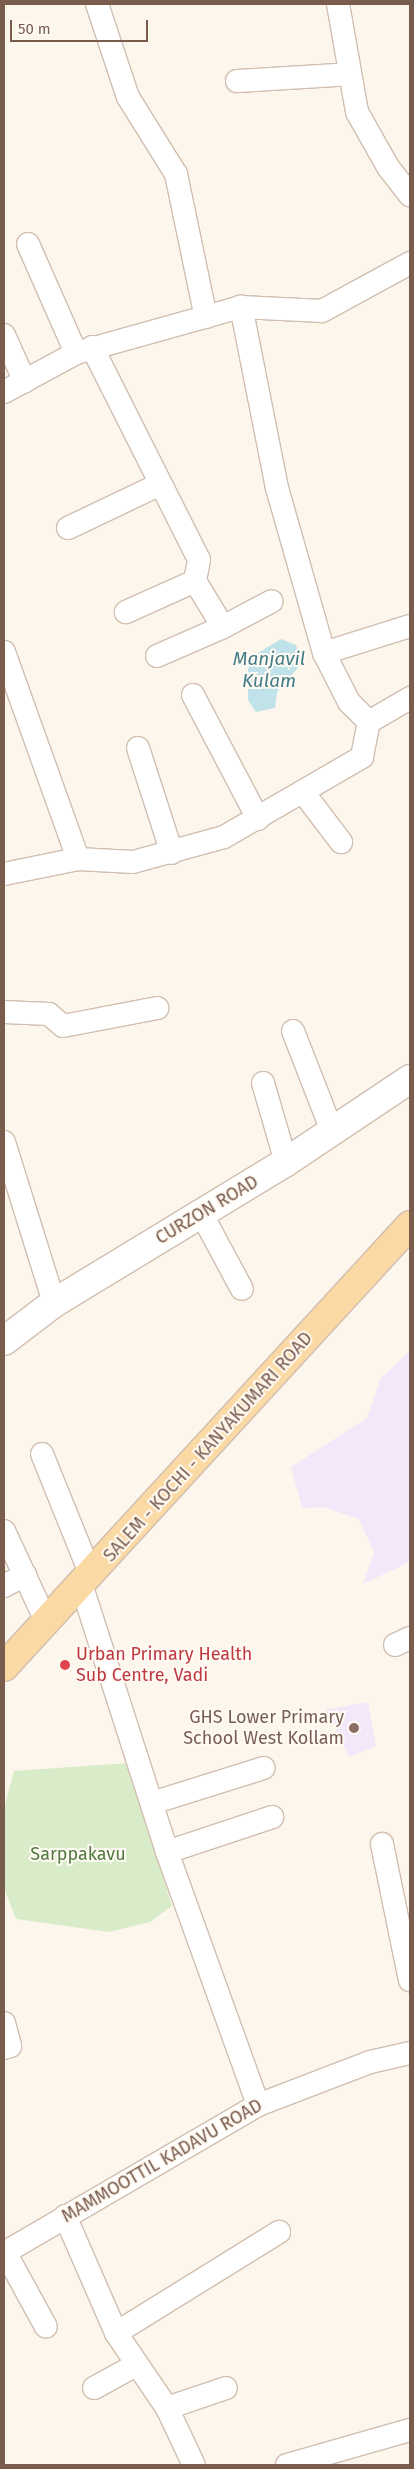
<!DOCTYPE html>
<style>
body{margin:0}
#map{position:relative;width:414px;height:2469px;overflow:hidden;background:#fdf6ec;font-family:"Fira Sans",sans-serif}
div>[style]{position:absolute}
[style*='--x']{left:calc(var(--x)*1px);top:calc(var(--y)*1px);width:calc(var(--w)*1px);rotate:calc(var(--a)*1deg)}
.education>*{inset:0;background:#f3e8fa}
.green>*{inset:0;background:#d8ecc9}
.water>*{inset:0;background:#bfe3e8}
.roads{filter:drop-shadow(1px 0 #d1beb0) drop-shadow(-1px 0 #d1beb0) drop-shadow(0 1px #d1beb0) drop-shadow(0 -1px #d1beb0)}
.minor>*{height:22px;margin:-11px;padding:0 11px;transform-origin:11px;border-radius:11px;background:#fff}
.secondary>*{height:28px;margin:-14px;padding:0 14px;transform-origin:14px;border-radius:14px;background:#fff}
.primary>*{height:28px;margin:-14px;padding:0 14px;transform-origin:14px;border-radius:14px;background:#fbd9a5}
.dots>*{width:14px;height:14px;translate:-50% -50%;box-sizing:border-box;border:2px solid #fffaf3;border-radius:50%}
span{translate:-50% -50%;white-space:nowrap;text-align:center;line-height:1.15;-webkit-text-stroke:4px #fffaf3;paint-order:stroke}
.street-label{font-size:18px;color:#7a5c4d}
.health-label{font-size:18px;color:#be3a42}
.left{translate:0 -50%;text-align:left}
.education-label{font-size:18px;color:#785e54}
.right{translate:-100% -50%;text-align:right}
.park-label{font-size:18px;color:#537a41}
.water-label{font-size:19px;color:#437c86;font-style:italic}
.frame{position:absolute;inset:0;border:5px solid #7a5c4d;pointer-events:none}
.scale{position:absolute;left:10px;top:20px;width:138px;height:22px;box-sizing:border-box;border:2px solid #7a5c4d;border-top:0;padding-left:6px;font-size:15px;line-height:18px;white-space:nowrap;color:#7a5c4d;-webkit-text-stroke:4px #fffaf3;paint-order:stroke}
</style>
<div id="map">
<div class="education">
<div style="clip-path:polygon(410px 1351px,410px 1562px,363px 1584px,374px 1553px,359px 1519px,324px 1507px,302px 1508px,291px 1467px,367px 1418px,381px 1378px)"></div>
<div style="clip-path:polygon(368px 1702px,376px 1746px,349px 1757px,326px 1710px)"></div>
</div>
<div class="green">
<div style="clip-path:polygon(128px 1763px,172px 1906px,150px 1922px,109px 1932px,16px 1919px,5px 1891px,4px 1867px,4px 1808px,14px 1771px)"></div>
</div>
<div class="water">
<div style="clip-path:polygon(281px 639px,296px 645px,302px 663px,277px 692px,275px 708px,256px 712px,248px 700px,248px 669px,253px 656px)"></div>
</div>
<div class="roads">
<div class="minor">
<div style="--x:97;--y:4;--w:98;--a:71.6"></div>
<div style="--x:128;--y:97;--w:91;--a:58.1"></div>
<div style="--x:176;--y:174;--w:146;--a:78.2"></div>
<div style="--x:338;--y:4;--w:110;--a:80"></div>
<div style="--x:357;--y:112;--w:63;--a:60.6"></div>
<div style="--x:388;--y:167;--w:36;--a:52"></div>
<div style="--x:237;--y:81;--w:113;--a:-3.5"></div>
<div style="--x:28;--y:244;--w:119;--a:66.2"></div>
<div style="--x:4;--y:335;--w:51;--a:65.9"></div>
<div style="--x:92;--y:347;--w:238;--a:63.3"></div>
<div style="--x:199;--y:560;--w:21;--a:101"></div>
<div style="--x:195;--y:581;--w:76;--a:155.8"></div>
<div style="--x:4;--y:392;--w:82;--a:-28.4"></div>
<div style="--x:76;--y:353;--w:171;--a:-15.6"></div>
<div style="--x:241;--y:307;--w:81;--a:2.8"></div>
<div style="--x:322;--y:311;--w:100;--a:-28.6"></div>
<div style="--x:68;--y:528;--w:100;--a:-25.5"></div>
<div style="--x:195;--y:581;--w:54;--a:58.7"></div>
<div style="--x:223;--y:627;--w:55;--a:-28"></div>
<div style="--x:4;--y:652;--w:220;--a:70.3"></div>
<div style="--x:324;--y:653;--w:90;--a:-17.4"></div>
<div style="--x:157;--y:656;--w:72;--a:-23.7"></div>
<div style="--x:193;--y:695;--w:140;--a:62.3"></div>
<div style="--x:369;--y:722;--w:48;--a:-30.3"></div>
<div style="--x:138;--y:748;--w:110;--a:72.1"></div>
<div style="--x:303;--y:792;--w:63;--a:52.8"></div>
<div style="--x:4;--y:874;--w:76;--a:-11.5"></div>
<div style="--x:78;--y:859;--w:55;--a:3.1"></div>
<div style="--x:133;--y:862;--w:94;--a:-15.4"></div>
<div style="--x:224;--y:837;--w:160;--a:-30.1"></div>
<div style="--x:362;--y:757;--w:36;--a:-79"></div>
<div style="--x:369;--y:722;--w:28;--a:-135"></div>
<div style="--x:349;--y:702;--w:55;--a:-117"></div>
<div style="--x:324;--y:653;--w:172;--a:-105.9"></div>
<div style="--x:277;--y:488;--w:185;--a:-101.2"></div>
<div style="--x:4;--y:1012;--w:45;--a:2.5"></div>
<div style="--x:49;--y:1014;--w:18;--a:41"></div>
<div style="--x:63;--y:1026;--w:96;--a:-10.8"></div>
<div style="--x:293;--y:1031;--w:107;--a:68.7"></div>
<div style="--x:263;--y:1083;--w:82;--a:73.8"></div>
<div style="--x:4;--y:1142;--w:169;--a:72.7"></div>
<div style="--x:201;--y:1213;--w:86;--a:61.7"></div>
<div style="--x:42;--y:1454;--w:131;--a:68"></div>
<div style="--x:4;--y:1531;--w:99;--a:65"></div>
<div style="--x:4;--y:1586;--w:24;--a:-28"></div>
<div style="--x:82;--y:1587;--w:278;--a:72.2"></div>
<div style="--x:167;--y:1852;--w:269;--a:70.2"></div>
<div style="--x:395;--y:1645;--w:17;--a:-25"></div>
<div style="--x:152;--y:1803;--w:117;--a:-17.4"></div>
<div style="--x:382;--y:1844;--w:139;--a:78.4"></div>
<div style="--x:167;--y:1852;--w:111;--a:-18.4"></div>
<div style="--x:4;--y:2023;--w:24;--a:75"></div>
<div style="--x:10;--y:2046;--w:6;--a:162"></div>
<div style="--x:65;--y:2216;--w:128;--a:66.4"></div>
<div style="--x:116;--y:2333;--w:91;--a:55.8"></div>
<div style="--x:167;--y:2408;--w:63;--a:64.7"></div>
<div style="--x:5;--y:2252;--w:85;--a:61.3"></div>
<div style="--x:4;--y:2253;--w:294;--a:-30.2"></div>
<div style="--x:258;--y:2105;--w:120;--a:-21"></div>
<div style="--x:370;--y:2062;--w:41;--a:-12.7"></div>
<div style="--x:116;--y:2333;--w:192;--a:-31.8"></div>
<div style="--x:94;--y:2388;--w:48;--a:-28.7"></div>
<div style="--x:167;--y:2408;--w:62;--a:-18.7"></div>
<div style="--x:287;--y:2465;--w:128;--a:-15.9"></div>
</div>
<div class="secondary">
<div style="--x:4;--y:1341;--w:63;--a:-37.2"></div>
<div style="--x:54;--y:1303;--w:271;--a:-31.3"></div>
<div style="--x:286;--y:1162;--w:149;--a:-33.8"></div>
</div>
<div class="primary">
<div style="--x:4;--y:1667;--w:600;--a:-47.43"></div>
</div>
</div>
<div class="dots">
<div style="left:65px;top:1665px;background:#e0444e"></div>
<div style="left:354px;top:1728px;background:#8d6e63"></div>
</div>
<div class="street-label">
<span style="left:207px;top:1210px;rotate:-31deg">CURZON ROAD</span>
<span style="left:208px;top:1447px;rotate:-48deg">SALEM - KOCHI - KANYAKUMARI ROAD</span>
<span style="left:162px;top:2161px;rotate:-30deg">MAMMOOTTIL KADAVU ROAD</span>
</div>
<div class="health-label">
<span class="left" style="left:76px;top:1665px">Urban Primary Health<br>Sub Centre, Vadi</span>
</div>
<div class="education-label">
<span class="right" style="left:344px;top:1728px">GHS Lower Primary<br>School West Kollam</span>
</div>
<div class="park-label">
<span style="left:78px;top:1854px">Sarppakavu</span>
</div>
<div class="water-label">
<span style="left:269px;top:670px">Manjavil<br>Kulam</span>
</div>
<div class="frame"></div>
<div class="scale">50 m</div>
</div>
